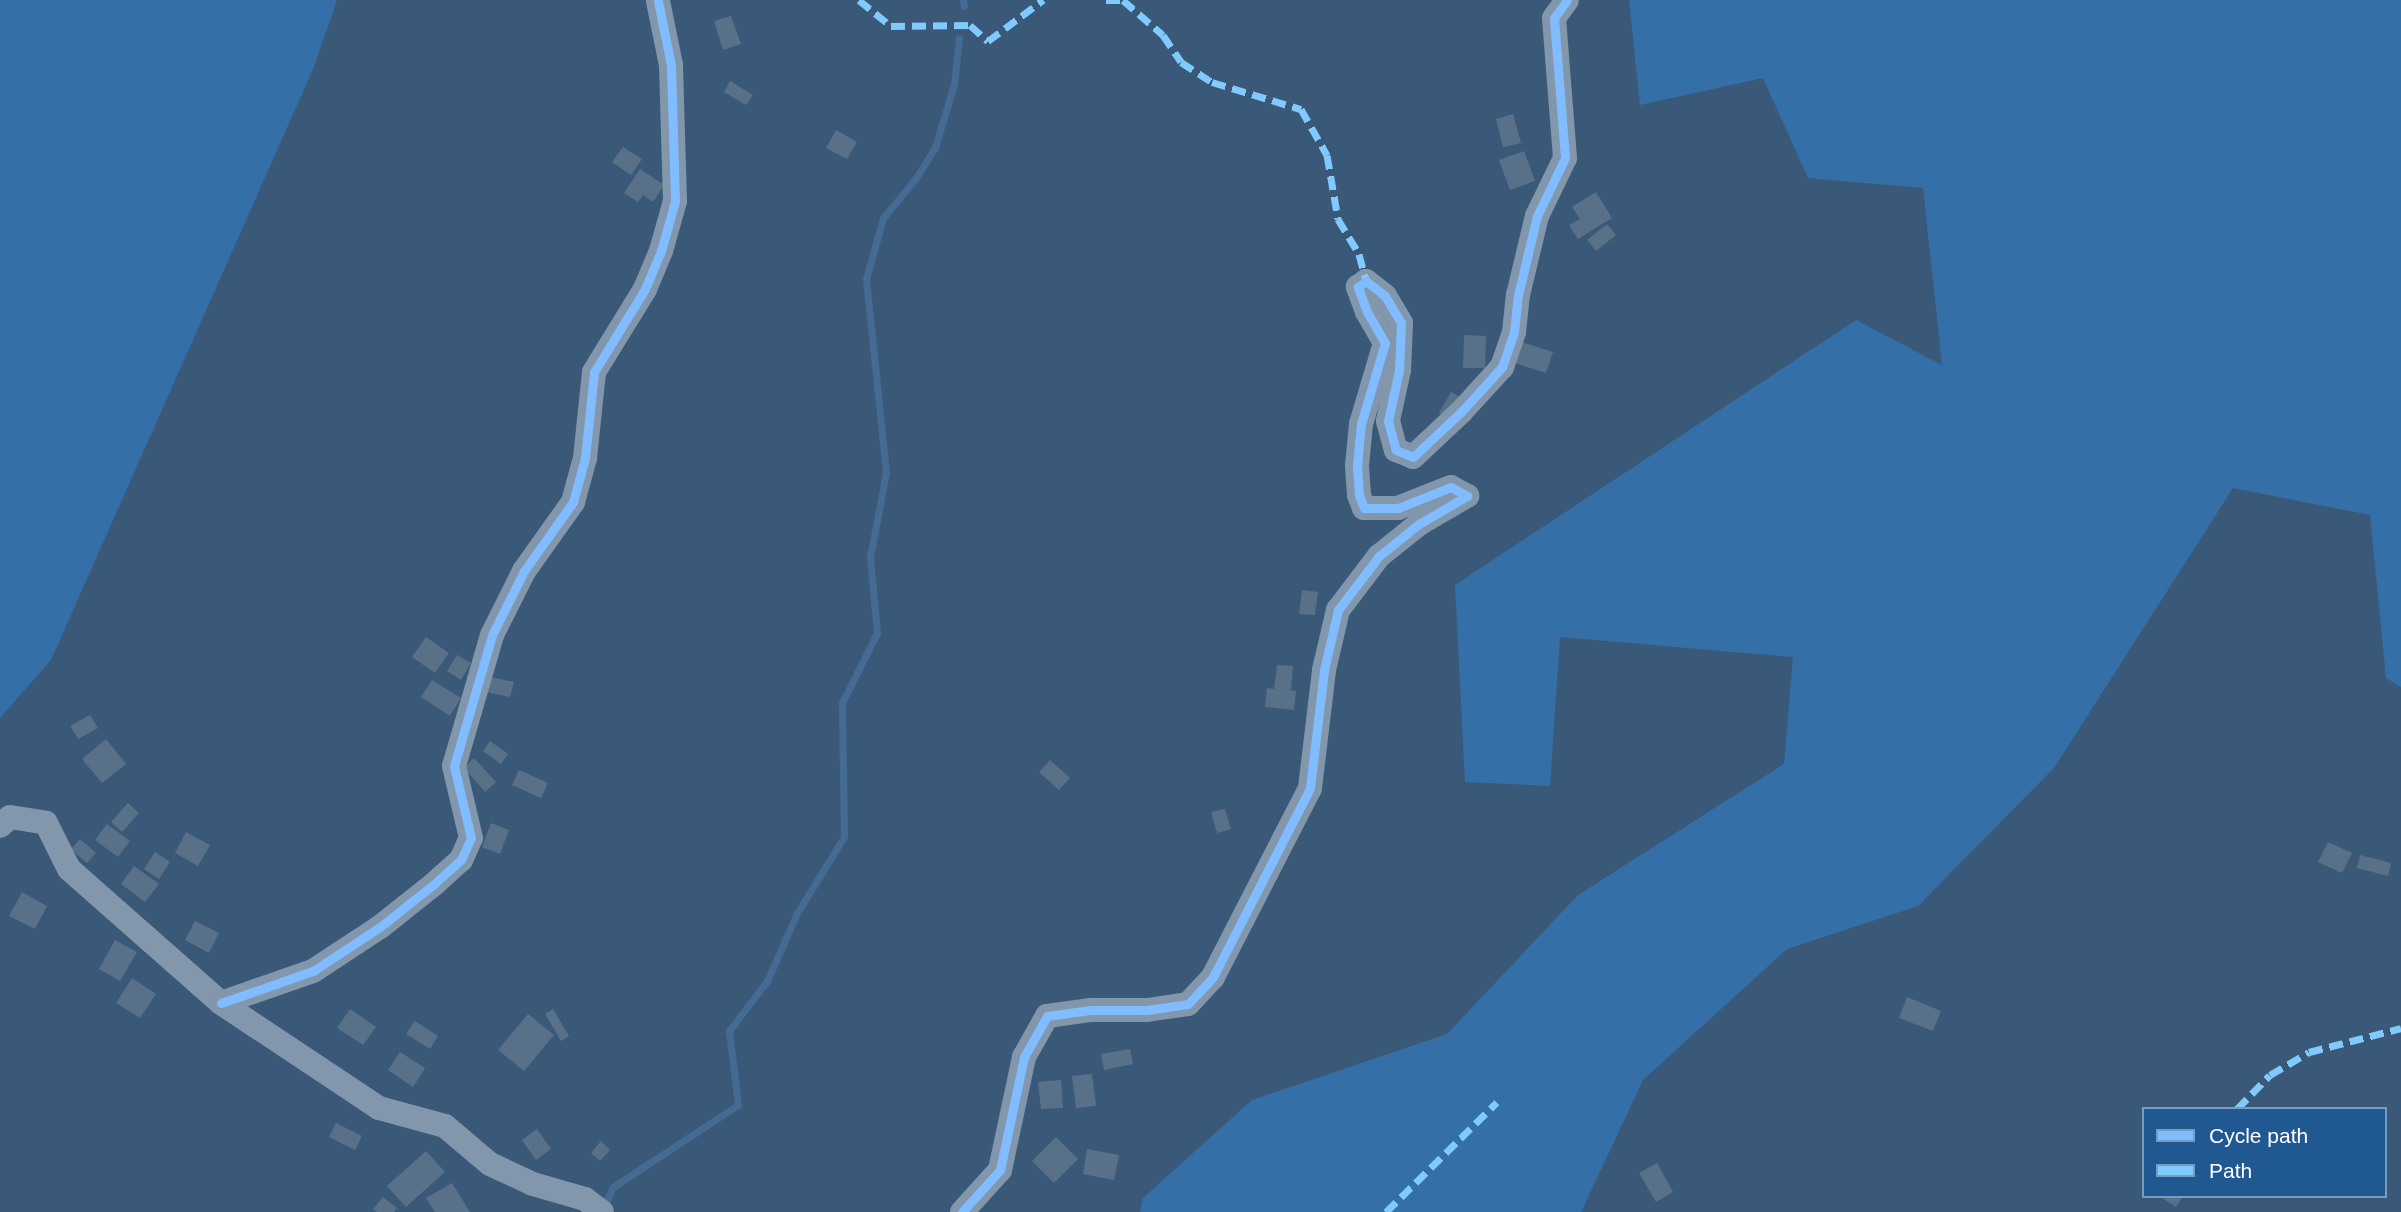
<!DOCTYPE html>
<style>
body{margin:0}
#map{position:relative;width:2401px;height:1212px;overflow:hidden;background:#3a5978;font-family:Arial,sans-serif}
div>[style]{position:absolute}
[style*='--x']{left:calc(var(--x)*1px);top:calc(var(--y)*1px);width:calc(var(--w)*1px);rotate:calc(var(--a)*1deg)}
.green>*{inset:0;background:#356fa8}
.stream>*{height:7px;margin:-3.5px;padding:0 3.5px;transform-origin:3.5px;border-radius:3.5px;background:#446b93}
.building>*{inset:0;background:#587189}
.minor>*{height:24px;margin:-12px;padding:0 12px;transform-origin:12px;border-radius:12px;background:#8297ab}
.quiet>*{height:7px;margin-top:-3.5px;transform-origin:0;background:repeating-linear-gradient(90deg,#80caff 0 14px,transparent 0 21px)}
.cycleway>*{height:9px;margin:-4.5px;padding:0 4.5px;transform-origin:4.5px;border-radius:4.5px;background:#80bcff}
span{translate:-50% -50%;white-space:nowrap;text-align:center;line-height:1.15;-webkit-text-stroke:5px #205892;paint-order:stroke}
.legend{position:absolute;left:2142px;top:1107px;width:245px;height:91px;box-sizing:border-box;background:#205892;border:2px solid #799bbe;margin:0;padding:9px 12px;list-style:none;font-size:21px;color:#fff}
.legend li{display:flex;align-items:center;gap:14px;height:35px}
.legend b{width:35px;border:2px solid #799bbe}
</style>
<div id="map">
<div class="green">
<div style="clip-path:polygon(0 0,337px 0,314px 67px,51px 660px,0 718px)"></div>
<div style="clip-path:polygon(1629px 0,2401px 0,2401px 687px,2386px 678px,2370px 515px,2233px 488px,2054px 768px,1918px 906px,1787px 949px,1643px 1080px,1581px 1212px,1140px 1212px,1143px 1198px,1252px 1100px,1447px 1034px,1578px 895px,1784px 764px,1793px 657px,1560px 637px,1550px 786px,1465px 782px,1455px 585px,1856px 320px,1942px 365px,1923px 188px,1808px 178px,1763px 78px,1640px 105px)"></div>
</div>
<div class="stream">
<div style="--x:963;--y:0;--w:6;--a:81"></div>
<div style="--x:603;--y:1209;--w:24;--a:-66"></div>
<div style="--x:613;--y:1187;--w:149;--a:-33.3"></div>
<div style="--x:738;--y:1105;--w:75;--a:-96.9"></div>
<div style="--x:729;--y:1031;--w:63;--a:-52.8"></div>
<div style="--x:767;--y:981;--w:74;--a:-66.2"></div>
<div style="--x:797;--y:913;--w:89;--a:-58.3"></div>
<div style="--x:844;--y:837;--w:134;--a:-90.9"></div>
<div style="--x:842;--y:703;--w:78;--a:-63.4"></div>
<div style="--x:877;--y:633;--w:76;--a:-95.3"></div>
<div style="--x:870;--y:557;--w:86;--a:-79.3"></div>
<div style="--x:886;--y:472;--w:194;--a:-95.9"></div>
<div style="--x:866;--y:279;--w:63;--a:-74.4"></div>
<div style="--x:883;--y:218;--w:52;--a:-50.5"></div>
<div style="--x:916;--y:178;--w:36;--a:-58"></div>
<div style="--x:935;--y:148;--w:67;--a:-73.5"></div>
<div style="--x:954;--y:84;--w:46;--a:-83.8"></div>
</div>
<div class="building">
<div style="clip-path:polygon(731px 16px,741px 44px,723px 50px,714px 21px)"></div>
<div style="clip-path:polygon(730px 81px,753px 95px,746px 105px,724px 92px)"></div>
<div style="clip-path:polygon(1513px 114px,1521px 143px,1503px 147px,1496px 119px)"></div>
<div style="clip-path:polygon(836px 130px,857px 142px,847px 159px,826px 148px)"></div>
<div style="clip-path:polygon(623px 147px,642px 159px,631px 175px,612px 162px)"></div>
<div style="clip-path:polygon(1524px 151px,1535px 181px,1510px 190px,1499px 160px)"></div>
<div style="clip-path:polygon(640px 169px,664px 185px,653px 202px,643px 195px,638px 202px,624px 193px)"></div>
<div style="clip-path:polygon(1596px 192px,1612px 218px,1578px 239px,1569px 225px,1580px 219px,1572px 207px)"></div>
<div style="clip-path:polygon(1607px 224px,1616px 235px,1596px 251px,1587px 240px)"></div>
<div style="clip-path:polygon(1464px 335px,1486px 336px,1485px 368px,1463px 368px)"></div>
<div style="clip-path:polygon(1522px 342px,1553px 352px,1546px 373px,1515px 363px)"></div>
<div style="clip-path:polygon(1451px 392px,1462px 398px,1450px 419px,1439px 413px)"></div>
<div style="clip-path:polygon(1302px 590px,1318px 592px,1315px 615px,1299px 614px)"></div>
<div style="clip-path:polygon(426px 637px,449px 653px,435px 673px,412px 657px)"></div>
<div style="clip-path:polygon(457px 655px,471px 663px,461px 680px,447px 671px)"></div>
<div style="clip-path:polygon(1277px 665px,1293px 666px,1291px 690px,1296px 691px,1294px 710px,1265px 707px,1267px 688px,1274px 689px)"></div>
<div style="clip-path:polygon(490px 677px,514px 682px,510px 697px,486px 692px)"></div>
<div style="clip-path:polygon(432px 680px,461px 698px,450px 716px,421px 697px)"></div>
<div style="clip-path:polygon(90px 715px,98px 728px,78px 739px,70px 726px)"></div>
<div style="clip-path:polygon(106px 739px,126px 764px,102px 783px,82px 759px)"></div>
<div style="clip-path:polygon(490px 741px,508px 754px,501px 764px,483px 751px)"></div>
<div style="clip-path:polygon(474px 758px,496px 782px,485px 792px,464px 768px)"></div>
<div style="clip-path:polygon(1050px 760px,1070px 778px,1059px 790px,1039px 772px)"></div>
<div style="clip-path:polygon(519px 770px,548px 783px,541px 798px,512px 785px)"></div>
<div style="clip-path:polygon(128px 803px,139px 813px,122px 832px,111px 822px)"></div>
<div style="clip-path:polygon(1225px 809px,1231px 829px,1217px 833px,1211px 812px)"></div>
<div style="clip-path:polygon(491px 823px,509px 830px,500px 854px,482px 847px)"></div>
<div style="clip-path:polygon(107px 824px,130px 841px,118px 857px,95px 840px)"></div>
<div style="clip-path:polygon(186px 832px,210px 845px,198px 866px,175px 853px)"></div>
<div style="clip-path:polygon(80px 839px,96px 853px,87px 863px,71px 849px)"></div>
<div style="clip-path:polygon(2328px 842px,2352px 853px,2342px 873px,2318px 862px)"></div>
<div style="clip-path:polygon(155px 852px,170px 862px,159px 879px,144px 869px)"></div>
<div style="clip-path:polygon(2360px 855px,2391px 863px,2388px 876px,2357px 868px)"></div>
<div style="clip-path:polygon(134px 866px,159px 884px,145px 902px,121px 884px)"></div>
<div style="clip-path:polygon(22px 892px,47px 906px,35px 929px,9px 916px)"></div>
<div style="clip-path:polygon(195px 921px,219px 933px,209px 953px,185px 940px)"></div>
<div style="clip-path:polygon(115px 940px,137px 952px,120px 981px,99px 969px)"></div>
<div style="clip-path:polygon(132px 978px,156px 994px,140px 1018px,116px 1003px)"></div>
<div style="clip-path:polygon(1907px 997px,1941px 1011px,1933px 1031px,1899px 1018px)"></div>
<div style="clip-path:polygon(350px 1009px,376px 1027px,363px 1045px,337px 1028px)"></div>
<div style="clip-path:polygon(553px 1009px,569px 1036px,561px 1041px,545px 1014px)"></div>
<div style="clip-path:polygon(528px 1014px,554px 1035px,524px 1071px,498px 1050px)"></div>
<div style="clip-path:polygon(415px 1021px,438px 1036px,430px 1049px,406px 1034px)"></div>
<div style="clip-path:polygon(1130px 1049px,1133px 1064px,1104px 1070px,1101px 1054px)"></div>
<div style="clip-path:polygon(400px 1052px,425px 1068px,413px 1087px,388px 1070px)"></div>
<div style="clip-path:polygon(1092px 1074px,1096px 1106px,1076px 1108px,1072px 1076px)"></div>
<div style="clip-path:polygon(1061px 1080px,1063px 1108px,1041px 1109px,1038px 1082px)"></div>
<div style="clip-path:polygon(336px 1123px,362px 1136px,355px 1150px,329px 1137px)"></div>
<div style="clip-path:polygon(537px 1129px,551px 1149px,536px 1160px,522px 1140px)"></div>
<div style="clip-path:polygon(1056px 1137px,1078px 1159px,1054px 1183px,1032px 1161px)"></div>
<div style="clip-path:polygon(601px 1141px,610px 1150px,600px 1161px,591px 1153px)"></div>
<div style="clip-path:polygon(1087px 1149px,1119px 1155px,1114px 1180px,1083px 1174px)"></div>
<div style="clip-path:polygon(426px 1151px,445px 1172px,406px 1207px,387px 1186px)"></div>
<div style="clip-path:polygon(1657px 1163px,1673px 1192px,1656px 1202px,1639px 1173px)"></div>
<div style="clip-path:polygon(452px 1183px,470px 1212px,435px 1212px,426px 1198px)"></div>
<div style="clip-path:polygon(2159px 1196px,2183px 1196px,2176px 1207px)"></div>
<div style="clip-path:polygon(383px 1197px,397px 1208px,394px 1212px,377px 1212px,373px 1209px)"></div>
</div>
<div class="minor">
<div style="--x:1467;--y:496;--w:18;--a:-151"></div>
<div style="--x:1451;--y:487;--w:57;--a:158.4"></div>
<div style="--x:1398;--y:508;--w:34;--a:180"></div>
<div style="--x:1364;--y:508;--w:14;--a:-111"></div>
<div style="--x:1359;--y:495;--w:29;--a:-94"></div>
<div style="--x:1357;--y:466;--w:42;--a:-84.6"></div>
<div style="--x:1361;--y:424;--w:84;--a:-73.5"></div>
<div style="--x:1385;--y:343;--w:36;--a:-120"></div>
<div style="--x:1367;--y:312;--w:27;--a:-110"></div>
<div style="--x:1358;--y:287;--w:10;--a:-37"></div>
<div style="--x:1366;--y:281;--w:24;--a:38"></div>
<div style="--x:1385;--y:296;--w:31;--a:59"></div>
<div style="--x:1401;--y:323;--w:47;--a:92.4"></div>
<div style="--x:1399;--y:370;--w:52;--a:102.2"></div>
<div style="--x:1388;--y:421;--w:30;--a:75"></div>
<div style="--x:1396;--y:450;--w:18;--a:22"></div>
<div style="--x:1413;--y:457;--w:66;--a:-43.2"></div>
<div style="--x:1461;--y:412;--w:61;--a:-47.7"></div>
<div style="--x:1502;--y:367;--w:37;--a:-71"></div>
<div style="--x:1514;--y:332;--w:37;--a:-84"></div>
<div style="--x:1518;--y:295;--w:81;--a:-76.5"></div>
<div style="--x:1537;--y:216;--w:64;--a:-64.2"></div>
<div style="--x:1565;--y:158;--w:140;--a:-94.5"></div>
<div style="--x:1554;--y:18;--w:22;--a:-54"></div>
<div style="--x:0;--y:826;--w:13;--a:-42"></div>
<div style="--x:10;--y:817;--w:36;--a:9"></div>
<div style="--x:46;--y:823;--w:51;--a:63.4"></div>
<div style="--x:69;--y:869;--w:203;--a:41.4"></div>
<div style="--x:221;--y:1003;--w:190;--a:33.6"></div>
<div style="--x:379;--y:1108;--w:68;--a:15.3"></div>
<div style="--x:445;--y:1126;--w:59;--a:40.2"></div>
<div style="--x:490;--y:1164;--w:47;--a:24.9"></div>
<div style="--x:533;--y:1184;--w:54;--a:16.1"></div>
<div style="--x:585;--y:1199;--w:21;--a:37"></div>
<div style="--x:221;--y:1003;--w:97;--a:-19.2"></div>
<div style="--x:313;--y:971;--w:80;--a:-33.3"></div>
<div style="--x:380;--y:927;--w:69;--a:-38.5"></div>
<div style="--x:434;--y:884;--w:36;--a:-42"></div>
<div style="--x:461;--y:860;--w:24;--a:-66"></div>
<div style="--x:471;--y:838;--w:74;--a:-103.3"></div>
<div style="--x:454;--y:766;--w:136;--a:-73.8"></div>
<div style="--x:492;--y:635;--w:72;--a:-63.4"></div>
<div style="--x:524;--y:571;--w:85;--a:-54.6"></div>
<div style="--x:573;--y:502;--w:46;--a:-74.7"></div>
<div style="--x:585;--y:458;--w:86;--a:-84"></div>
<div style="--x:594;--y:372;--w:97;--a:-58.4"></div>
<div style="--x:645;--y:289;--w:41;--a:-67.2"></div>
<div style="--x:661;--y:251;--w:52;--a:-74.4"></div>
<div style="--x:675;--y:201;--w:136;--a:-91.7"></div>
<div style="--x:671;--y:65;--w:65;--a:-101.5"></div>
<div style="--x:962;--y:1212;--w:57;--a:-47.9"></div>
<div style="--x:1000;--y:1170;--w:116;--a:-78"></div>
<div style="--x:1024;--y:1057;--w:47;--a:-60.7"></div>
<div style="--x:1047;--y:1016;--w:43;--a:-7.9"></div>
<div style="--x:1090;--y:1010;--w:57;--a:0"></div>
<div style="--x:1147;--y:1010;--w:41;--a:-8.3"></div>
<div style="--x:1188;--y:1004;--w:37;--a:-47"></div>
<div style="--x:1213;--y:977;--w:212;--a:-62.8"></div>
<div style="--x:1310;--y:788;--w:119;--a:-83.2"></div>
<div style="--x:1324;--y:670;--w:62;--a:-76.9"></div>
<div style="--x:1338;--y:610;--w:68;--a:-52.8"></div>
<div style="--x:1379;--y:556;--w:51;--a:-38.7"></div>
<div style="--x:1419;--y:524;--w:56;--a:-30.3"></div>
</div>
<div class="quiet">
<div style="--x:859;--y:0;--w:41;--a:39.1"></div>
<div style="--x:891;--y:26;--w:79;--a:-0.7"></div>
<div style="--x:970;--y:25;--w:24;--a:42"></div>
<div style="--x:988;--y:41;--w:69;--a:-36.7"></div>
<div style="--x:1106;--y:0;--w:17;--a:0"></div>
<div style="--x:1123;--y:0;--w:53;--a:41.2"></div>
<div style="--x:1163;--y:35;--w:32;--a:56"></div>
<div style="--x:1181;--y:62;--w:37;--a:33"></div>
<div style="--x:1212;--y:82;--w:93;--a:16.9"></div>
<div style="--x:1301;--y:109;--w:53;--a:60.5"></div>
<div style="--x:1327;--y:155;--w:65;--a:80.2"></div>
<div style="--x:1338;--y:219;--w:41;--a:59"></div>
<div style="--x:1359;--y:254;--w:28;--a:75"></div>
<div style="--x:2237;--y:1109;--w:47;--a:-45.9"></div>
<div style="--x:2270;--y:1075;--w:45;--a:-30.5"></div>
<div style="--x:2309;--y:1052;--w:95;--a:-14.6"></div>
<div style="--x:1386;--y:1212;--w:156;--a:-44.7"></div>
</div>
<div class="cycleway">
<div style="--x:1467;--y:496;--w:18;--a:-151"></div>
<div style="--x:1451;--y:487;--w:57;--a:158.4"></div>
<div style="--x:1398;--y:508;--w:34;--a:180"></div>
<div style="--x:1364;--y:508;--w:14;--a:-111"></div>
<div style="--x:1359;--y:495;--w:29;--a:-94"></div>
<div style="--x:1357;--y:466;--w:42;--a:-84.6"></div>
<div style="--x:1361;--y:424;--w:84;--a:-73.5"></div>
<div style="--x:1385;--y:343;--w:36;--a:-120"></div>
<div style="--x:1367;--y:312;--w:27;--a:-110"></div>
<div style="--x:1358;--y:287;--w:10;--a:-37"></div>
<div style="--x:1366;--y:281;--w:24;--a:38"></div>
<div style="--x:1385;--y:296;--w:31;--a:59"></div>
<div style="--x:1401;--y:323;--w:47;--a:92.4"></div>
<div style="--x:1399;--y:370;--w:52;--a:102.2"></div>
<div style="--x:1388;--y:421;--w:30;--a:75"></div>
<div style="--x:1396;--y:450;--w:18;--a:22"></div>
<div style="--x:1413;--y:457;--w:66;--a:-43.2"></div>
<div style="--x:1461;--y:412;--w:61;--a:-47.7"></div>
<div style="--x:1502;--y:367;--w:37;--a:-71"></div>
<div style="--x:1514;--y:332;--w:37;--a:-84"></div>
<div style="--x:1518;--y:295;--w:81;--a:-76.5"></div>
<div style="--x:1537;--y:216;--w:64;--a:-64.2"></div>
<div style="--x:1565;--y:158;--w:140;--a:-94.5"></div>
<div style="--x:1554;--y:18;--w:22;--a:-54"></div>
<div style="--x:221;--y:1003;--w:97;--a:-19.2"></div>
<div style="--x:313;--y:971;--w:80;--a:-33.3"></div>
<div style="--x:380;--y:927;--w:69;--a:-38.5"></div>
<div style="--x:434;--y:884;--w:36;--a:-42"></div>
<div style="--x:461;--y:860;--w:24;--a:-66"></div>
<div style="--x:471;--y:838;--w:74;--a:-103.3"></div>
<div style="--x:454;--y:766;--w:136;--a:-73.8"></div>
<div style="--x:492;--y:635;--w:72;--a:-63.4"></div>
<div style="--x:524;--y:571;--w:85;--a:-54.6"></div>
<div style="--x:573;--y:502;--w:46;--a:-74.7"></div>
<div style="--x:585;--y:458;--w:86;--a:-84"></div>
<div style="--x:594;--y:372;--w:97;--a:-58.4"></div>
<div style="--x:645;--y:289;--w:41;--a:-67.2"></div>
<div style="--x:661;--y:251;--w:52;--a:-74.4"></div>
<div style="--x:675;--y:201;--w:136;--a:-91.7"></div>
<div style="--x:671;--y:65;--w:65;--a:-101.5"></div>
<div style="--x:962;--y:1212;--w:57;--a:-47.9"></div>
<div style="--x:1000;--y:1170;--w:116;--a:-78"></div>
<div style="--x:1024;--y:1057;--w:47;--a:-60.7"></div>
<div style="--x:1047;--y:1016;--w:43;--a:-7.9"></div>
<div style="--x:1090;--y:1010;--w:57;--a:0"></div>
<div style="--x:1147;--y:1010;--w:41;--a:-8.3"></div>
<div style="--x:1188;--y:1004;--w:37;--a:-47"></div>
<div style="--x:1213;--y:977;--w:212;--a:-62.8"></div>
<div style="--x:1310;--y:788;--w:119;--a:-83.2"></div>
<div style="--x:1324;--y:670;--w:62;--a:-76.9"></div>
<div style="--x:1338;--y:610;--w:68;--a:-52.8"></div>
<div style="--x:1379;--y:556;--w:51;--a:-38.7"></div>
<div style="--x:1419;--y:524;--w:56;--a:-30.3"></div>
</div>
<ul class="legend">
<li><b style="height:9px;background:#80bcff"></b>Cycle path</li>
<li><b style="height:9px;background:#80caff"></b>Path</li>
</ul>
</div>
